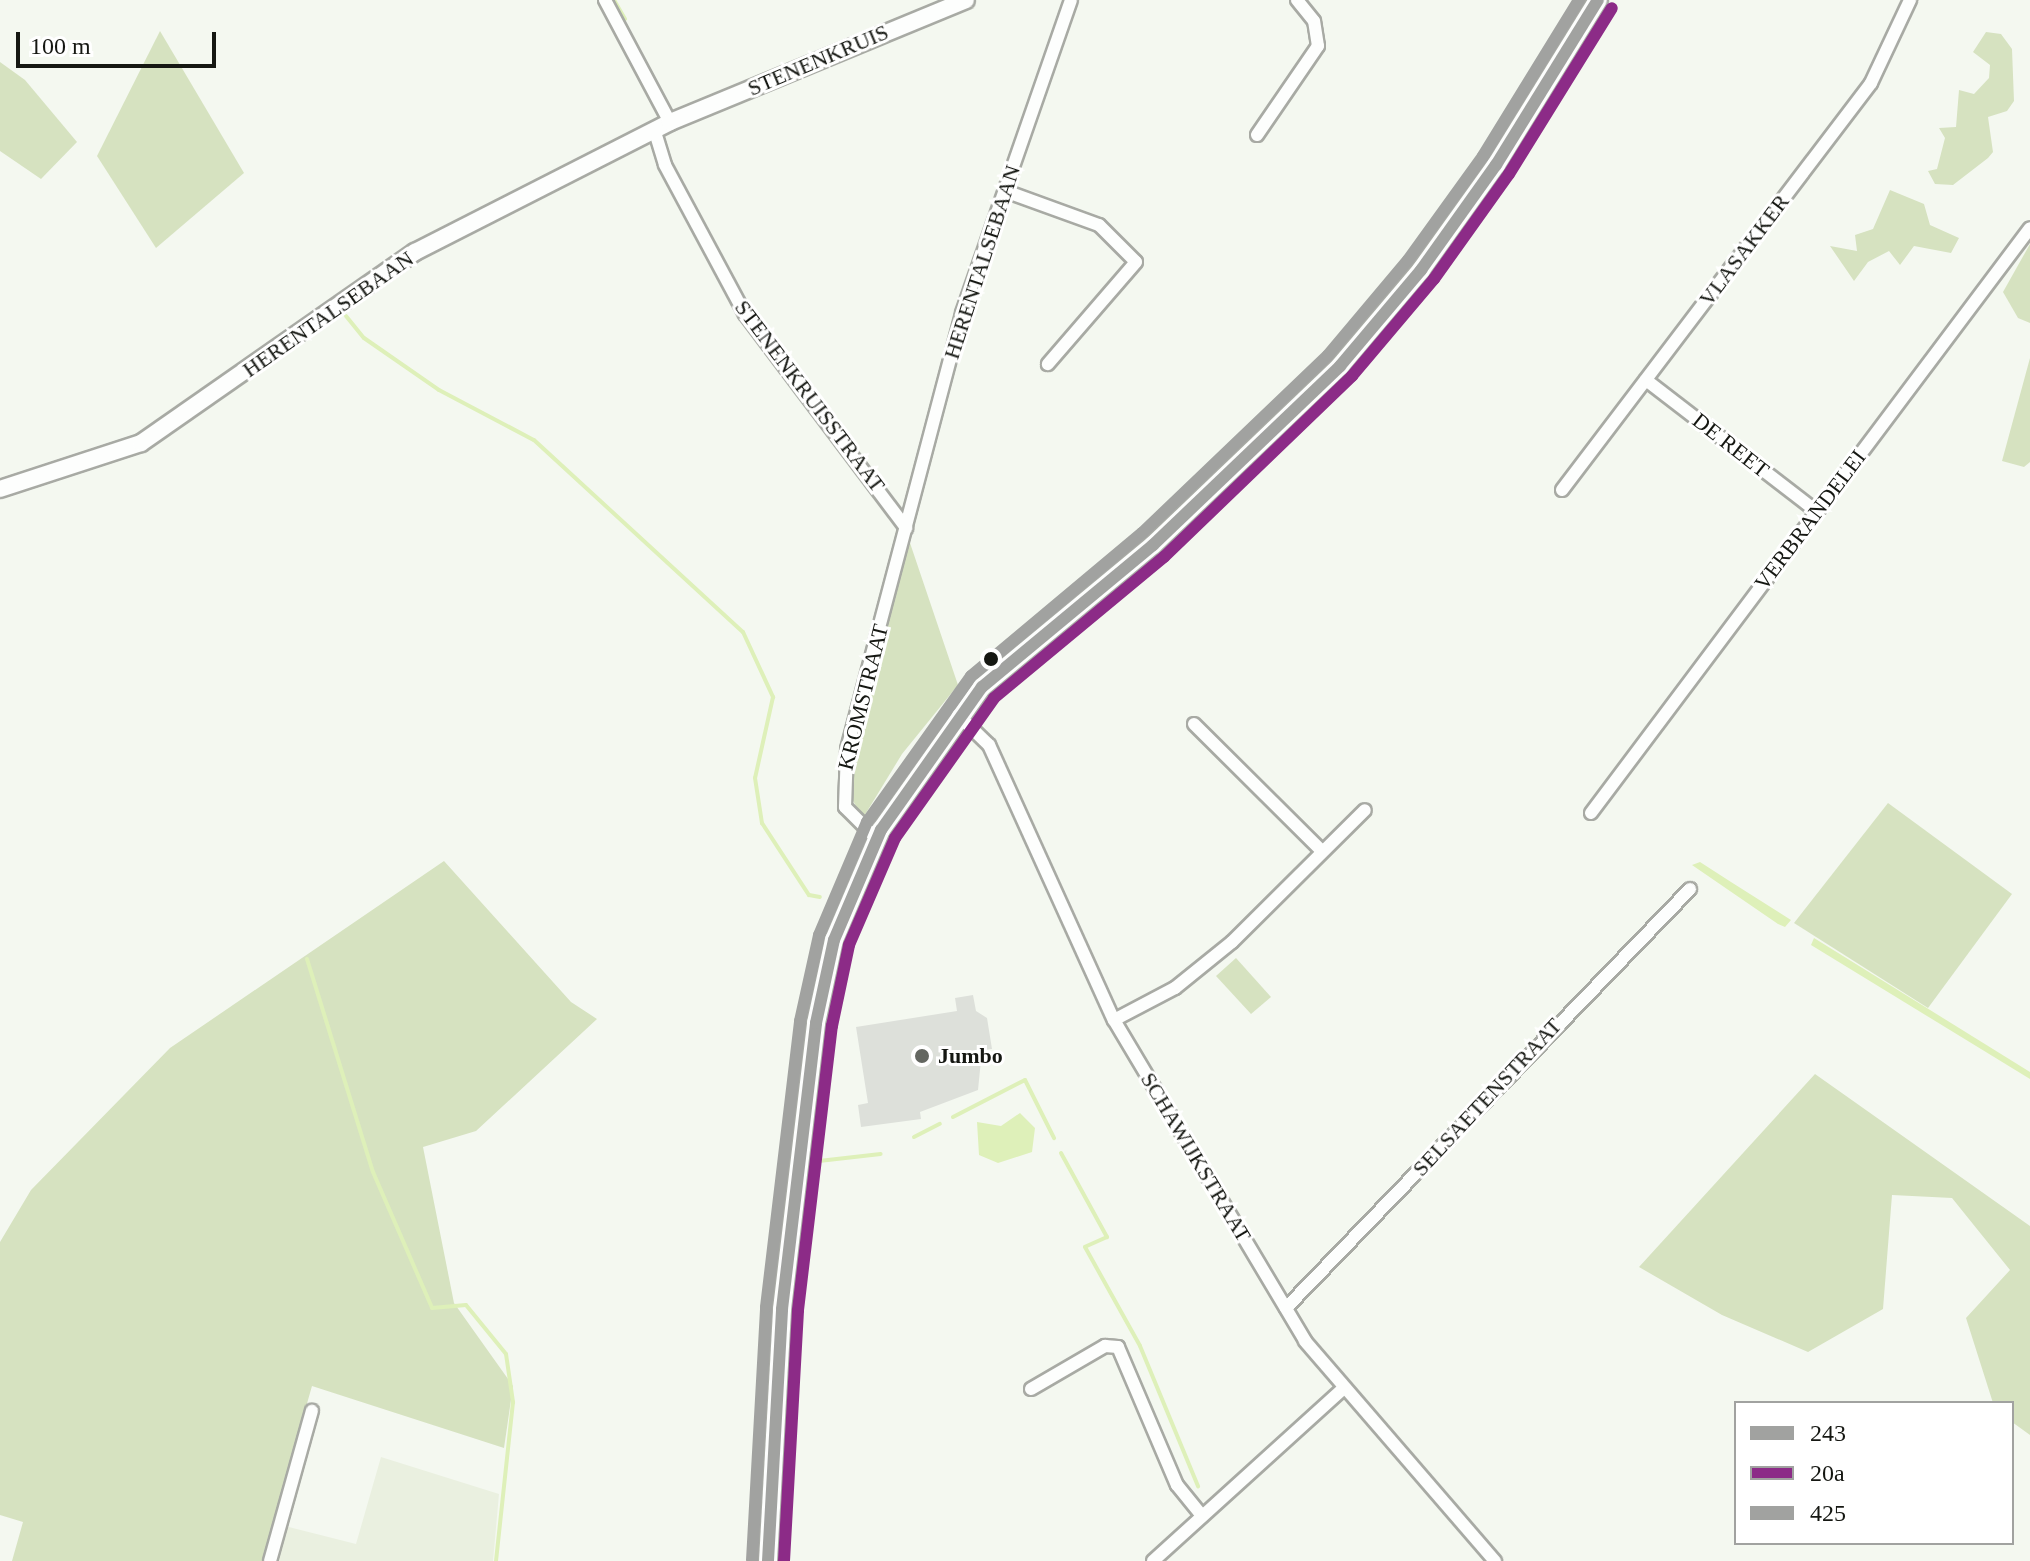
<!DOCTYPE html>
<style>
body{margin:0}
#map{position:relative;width:2030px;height:1561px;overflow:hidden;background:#f4f8f0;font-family:"Times New Roman",serif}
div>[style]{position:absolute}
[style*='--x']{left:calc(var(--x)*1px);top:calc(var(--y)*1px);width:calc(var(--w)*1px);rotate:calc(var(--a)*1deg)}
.built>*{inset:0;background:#eaf0e0}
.green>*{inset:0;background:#d6e2c0}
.water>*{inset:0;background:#def0b9}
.stream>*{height:4px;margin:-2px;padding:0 2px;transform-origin:2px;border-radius:2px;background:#def0b9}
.building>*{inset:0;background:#dde0da}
.roads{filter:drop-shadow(2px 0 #a8aaa4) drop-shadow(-2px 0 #a8aaa4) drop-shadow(0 2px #a8aaa4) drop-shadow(0 -2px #a8aaa4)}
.minor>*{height:12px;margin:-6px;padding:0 6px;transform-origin:6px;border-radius:6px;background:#fdfefd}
.tertiary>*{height:16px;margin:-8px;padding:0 8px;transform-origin:8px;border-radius:8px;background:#fdfefd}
.secondary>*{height:18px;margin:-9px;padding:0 9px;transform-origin:9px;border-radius:9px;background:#fdfefd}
.bus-1>*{height:12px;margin:-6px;padding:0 6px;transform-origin:6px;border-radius:6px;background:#a1a2a0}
.bus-2>*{height:12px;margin:-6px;padding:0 6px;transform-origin:6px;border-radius:6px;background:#8c2b87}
.bus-3>*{height:12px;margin:-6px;padding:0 6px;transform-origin:6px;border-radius:6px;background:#a1a2a0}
.dots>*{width:22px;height:22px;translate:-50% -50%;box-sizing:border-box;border:4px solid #fff;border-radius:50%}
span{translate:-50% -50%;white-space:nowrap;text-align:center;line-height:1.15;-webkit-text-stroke:6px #fff;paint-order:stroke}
.street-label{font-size:22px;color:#151712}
.poi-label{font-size:22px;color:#151712;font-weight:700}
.left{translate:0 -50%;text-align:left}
.legend{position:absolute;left:1734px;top:1401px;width:280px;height:144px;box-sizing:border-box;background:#fff;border:2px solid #a1a2a0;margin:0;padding:10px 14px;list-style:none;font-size:24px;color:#151712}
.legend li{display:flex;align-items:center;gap:16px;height:40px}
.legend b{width:40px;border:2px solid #a1a2a0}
.scale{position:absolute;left:16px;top:32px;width:200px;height:36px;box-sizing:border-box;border:4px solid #151712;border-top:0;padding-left:10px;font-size:24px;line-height:28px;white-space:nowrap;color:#151712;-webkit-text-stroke:6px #fff;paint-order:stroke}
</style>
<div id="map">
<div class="built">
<div style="clip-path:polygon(381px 1457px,499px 1494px,493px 1561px,262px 1561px,273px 1523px,356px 1544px)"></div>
</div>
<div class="green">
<div style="clip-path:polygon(160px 31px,244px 173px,156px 248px,97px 156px)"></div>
<div style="clip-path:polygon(1986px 32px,2001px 34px,2012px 49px,2014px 101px,2007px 111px,1988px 117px,1993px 152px,1988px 158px,1953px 185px,1935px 184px,1928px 171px,1937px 169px,1945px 138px,1939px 128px,1956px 127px,1959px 90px,1974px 94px,1989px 78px,1990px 65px,1973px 52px)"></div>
<div style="clip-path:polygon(0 62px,25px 80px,77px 142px,41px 179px,0 151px)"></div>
<div style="clip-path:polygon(1890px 190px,1924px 204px,1930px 225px,1959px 238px,1951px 253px,1914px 246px,1900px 265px,1889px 251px,1868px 262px,1854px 281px,1830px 246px,1857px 251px,1855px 235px,1873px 229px)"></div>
<div style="clip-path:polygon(2030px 244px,2030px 323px,2018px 318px,2003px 292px)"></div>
<div style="clip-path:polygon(2030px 358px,2030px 462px,2024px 467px,2002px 461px)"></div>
<div style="clip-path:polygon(909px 540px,958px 685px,902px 754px,863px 818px,849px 794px,856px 745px)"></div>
<div style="clip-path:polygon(1888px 803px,2012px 894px,1928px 1008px,1794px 923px)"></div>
<div style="clip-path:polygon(444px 861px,571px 1002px,597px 1019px,476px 1131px,423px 1147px,454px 1303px,513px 1386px,504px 1448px,312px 1386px,262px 1561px,12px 1561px,23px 1522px,0 1515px,0 1242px,31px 1190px,170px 1048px)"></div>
<div style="clip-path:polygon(1236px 958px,1271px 997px,1251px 1014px,1216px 976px)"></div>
<div style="clip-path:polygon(1815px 1074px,2030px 1226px,2030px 1435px,2012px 1422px,2012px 1403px,1993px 1403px,1966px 1318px,2010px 1270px,1952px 1198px,1892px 1195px,1883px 1309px,1808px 1352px,1722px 1315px,1639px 1267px)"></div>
</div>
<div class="water">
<div style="clip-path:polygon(1700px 862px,1731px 882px,1791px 920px,1785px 927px,1778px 924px,1692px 865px)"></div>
<div style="clip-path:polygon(1814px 938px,2030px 1072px,2030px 1079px,1811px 945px)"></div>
<div style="clip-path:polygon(1020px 1113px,1035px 1128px,1032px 1152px,998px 1163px,979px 1155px,977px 1122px,1001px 1126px)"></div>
</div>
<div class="stream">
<div style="--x:614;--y:0;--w:22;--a:60"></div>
<div style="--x:346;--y:316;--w:28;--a:51"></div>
<div style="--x:364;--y:338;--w:91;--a:34.7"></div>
<div style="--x:439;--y:390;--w:107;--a:27.8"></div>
<div style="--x:534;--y:440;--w:284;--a:42.6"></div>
<div style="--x:743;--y:632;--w:72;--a:65.2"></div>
<div style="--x:773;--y:697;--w:83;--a:102.5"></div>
<div style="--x:755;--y:778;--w:46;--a:81.2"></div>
<div style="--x:762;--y:823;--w:86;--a:56.9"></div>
<div style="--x:809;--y:895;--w:11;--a:10"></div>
<div style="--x:307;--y:959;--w:223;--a:72.8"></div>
<div style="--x:373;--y:1172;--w:148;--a:66.5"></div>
<div style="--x:432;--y:1308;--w:34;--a:-5"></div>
<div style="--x:466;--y:1305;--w:63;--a:50.8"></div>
<div style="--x:506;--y:1354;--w:49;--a:81.7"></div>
<div style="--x:513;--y:1402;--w:160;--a:96.1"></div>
<div style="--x:953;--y:1117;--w:81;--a:-27.2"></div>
<div style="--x:1025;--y:1080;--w:65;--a:63.4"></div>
<div style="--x:914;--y:1137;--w:29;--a:-27"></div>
<div style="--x:1061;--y:1153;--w:96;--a:61.3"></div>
<div style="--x:1107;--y:1237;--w:24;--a:156"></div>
<div style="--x:1085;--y:1247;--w:113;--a:60.9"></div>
<div style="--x:1140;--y:1346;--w:152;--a:67.5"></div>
<div style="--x:819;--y:1161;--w:62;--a:-6.4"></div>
</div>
<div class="building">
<div style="clip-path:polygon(973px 995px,976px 1011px,987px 1018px,992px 1049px,982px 1050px,978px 1090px,920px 1112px,921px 1119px,861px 1127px,858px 1105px,868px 1103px,856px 1027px,957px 1011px,955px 998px)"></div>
</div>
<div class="roads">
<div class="minor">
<div style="--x:605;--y:0;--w:138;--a:62"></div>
<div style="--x:655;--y:132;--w:34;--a:73"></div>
<div style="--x:665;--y:165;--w:169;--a:61.8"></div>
<div style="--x:745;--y:314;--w:268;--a:53"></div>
<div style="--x:1257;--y:135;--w:108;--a:-55.6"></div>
<div style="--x:1318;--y:46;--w:25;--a:-99"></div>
<div style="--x:1314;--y:21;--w:27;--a:-129"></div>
<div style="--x:1005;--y:191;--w:100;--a:19.9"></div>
<div style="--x:1099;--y:225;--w:52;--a:45"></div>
<div style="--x:1136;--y:262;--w:135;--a:130.8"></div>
<div style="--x:1646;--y:380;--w:215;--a:37.6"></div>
<div style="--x:1562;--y:490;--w:511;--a:-52.79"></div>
<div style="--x:1871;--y:83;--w:92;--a:-64.8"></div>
<div style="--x:958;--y:715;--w:43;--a:44.1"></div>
<div style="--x:989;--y:745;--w:302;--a:65.6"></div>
<div style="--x:1114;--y:1020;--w:374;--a:59.2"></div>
<div style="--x:1305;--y:1341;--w:291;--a:49.2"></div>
<div style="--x:1194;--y:724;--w:177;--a:44.8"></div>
<div style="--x:1591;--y:813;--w:731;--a:-53.11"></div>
<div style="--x:876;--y:838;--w:44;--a:-135"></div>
<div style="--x:845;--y:807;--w:58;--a:-88"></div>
<div style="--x:847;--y:749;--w:451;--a:-75.2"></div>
<div style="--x:962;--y:313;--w:331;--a:-70.8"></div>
<div style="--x:1114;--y:1020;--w:69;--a:-27.7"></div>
<div style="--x:1175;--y:988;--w:73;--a:-38.9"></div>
<div style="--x:1232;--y:942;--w:187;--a:-44.8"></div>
<div style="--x:1286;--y:1308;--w:582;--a:-46.04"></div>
<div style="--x:1031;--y:1389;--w:86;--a:-30.2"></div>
<div style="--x:1105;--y:1346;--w:13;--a:4"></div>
<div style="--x:1118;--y:1347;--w:150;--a:66.9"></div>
<div style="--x:1177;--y:1485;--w:40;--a:51"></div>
<div style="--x:270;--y:1561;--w:156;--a:-74.4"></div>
<div style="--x:1153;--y:1561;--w:258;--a:-42.2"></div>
</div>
<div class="tertiary">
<div style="--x:0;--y:489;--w:148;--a:-18.1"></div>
<div style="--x:141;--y:443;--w:334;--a:-34.9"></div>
<div style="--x:415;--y:252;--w:286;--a:-27"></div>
<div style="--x:670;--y:122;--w:320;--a:-22.4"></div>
</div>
<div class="secondary">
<div style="--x:768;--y:1561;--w:252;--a:-86.8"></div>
<div style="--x:782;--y:1309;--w:288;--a:-83.2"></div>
<div style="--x:816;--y:1023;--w:85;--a:-77.8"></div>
<div style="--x:834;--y:940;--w:120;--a:-66.9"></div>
<div style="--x:881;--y:830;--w:175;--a:-54.8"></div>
<div style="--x:982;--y:687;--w:222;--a:-39.7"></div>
<div style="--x:1153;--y:545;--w:259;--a:-43.7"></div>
<div style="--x:1340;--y:366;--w:126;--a:-49.8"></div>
<div style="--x:1421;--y:270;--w:129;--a:-54.5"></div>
<div style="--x:1496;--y:165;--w:194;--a:-58.3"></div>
</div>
</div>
<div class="bus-1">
<div style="--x:768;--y:1561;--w:252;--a:-86.8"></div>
<div style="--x:782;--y:1309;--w:288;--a:-83.2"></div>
<div style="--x:816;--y:1023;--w:85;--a:-77.8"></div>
<div style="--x:834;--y:940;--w:120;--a:-66.9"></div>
<div style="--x:881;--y:830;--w:175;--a:-54.8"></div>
<div style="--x:982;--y:687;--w:222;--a:-39.7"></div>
<div style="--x:1153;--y:545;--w:259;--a:-43.7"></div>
<div style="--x:1340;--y:366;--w:126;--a:-49.8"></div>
<div style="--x:1421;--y:270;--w:129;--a:-54.5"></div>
<div style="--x:1496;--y:165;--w:194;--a:-58.3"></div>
</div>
<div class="bus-2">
<div style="--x:784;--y:1561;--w:251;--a:-86.8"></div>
<div style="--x:798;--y:1310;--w:286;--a:-83.2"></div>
<div style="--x:832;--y:1026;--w:83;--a:-78.1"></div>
<div style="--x:849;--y:945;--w:116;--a:-66.7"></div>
<div style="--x:895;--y:838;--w:171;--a:-54.7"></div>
<div style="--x:994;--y:698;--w:221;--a:-39.7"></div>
<div style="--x:1164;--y:557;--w:261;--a:-43.9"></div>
<div style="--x:1352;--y:376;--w:127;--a:-49.8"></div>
<div style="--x:1434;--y:279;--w:129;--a:-54.5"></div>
<div style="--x:1509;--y:174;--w:195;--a:-58.2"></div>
</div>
<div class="bus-3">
<div style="--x:752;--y:1560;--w:253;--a:-86.8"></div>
<div style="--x:766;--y:1307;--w:288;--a:-83.2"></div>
<div style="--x:800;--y:1021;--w:88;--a:-77.5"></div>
<div style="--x:819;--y:935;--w:123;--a:-67"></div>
<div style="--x:867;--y:822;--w:179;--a:-54.5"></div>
<div style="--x:971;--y:676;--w:223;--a:-39.9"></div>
<div style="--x:1142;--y:533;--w:257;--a:-43.7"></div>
<div style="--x:1328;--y:355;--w:124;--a:-49.9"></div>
<div style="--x:1408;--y:260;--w:128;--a:-54.2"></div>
<div style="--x:1483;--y:156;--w:183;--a:-58.4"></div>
</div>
<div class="dots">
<div style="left:991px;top:659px;background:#151712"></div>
<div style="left:922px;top:1056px;background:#636660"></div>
</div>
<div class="street-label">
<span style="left:818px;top:60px;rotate:-23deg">STENENKRUIS</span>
<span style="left:1744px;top:250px;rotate:-53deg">VLASAKKER</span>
<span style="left:982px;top:262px;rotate:-72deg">HERENTALSEBAAN</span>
<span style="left:328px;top:314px;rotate:-35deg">HERENTALSEBAAN</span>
<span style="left:810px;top:396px;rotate:53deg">STENENKRUISSTRAAT</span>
<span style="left:1731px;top:445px;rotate:38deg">DE REET</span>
<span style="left:1810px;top:520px;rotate:-53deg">VERBRANDELEI</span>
<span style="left:863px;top:697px;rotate:-76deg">KROMSTRAAT</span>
<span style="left:1487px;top:1097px;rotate:-47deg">SELSAETENSTRAAT</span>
<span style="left:1196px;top:1157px;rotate:59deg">SCHAWIJKSTRAAT</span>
</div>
<div class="poi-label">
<span class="left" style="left:938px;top:1056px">Jumbo</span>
</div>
<ul class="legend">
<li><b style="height:10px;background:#a1a2a0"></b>243</li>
<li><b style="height:10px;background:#8c2b87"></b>20a</li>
<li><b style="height:10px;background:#a1a2a0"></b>425</li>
</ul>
<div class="scale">100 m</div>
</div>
